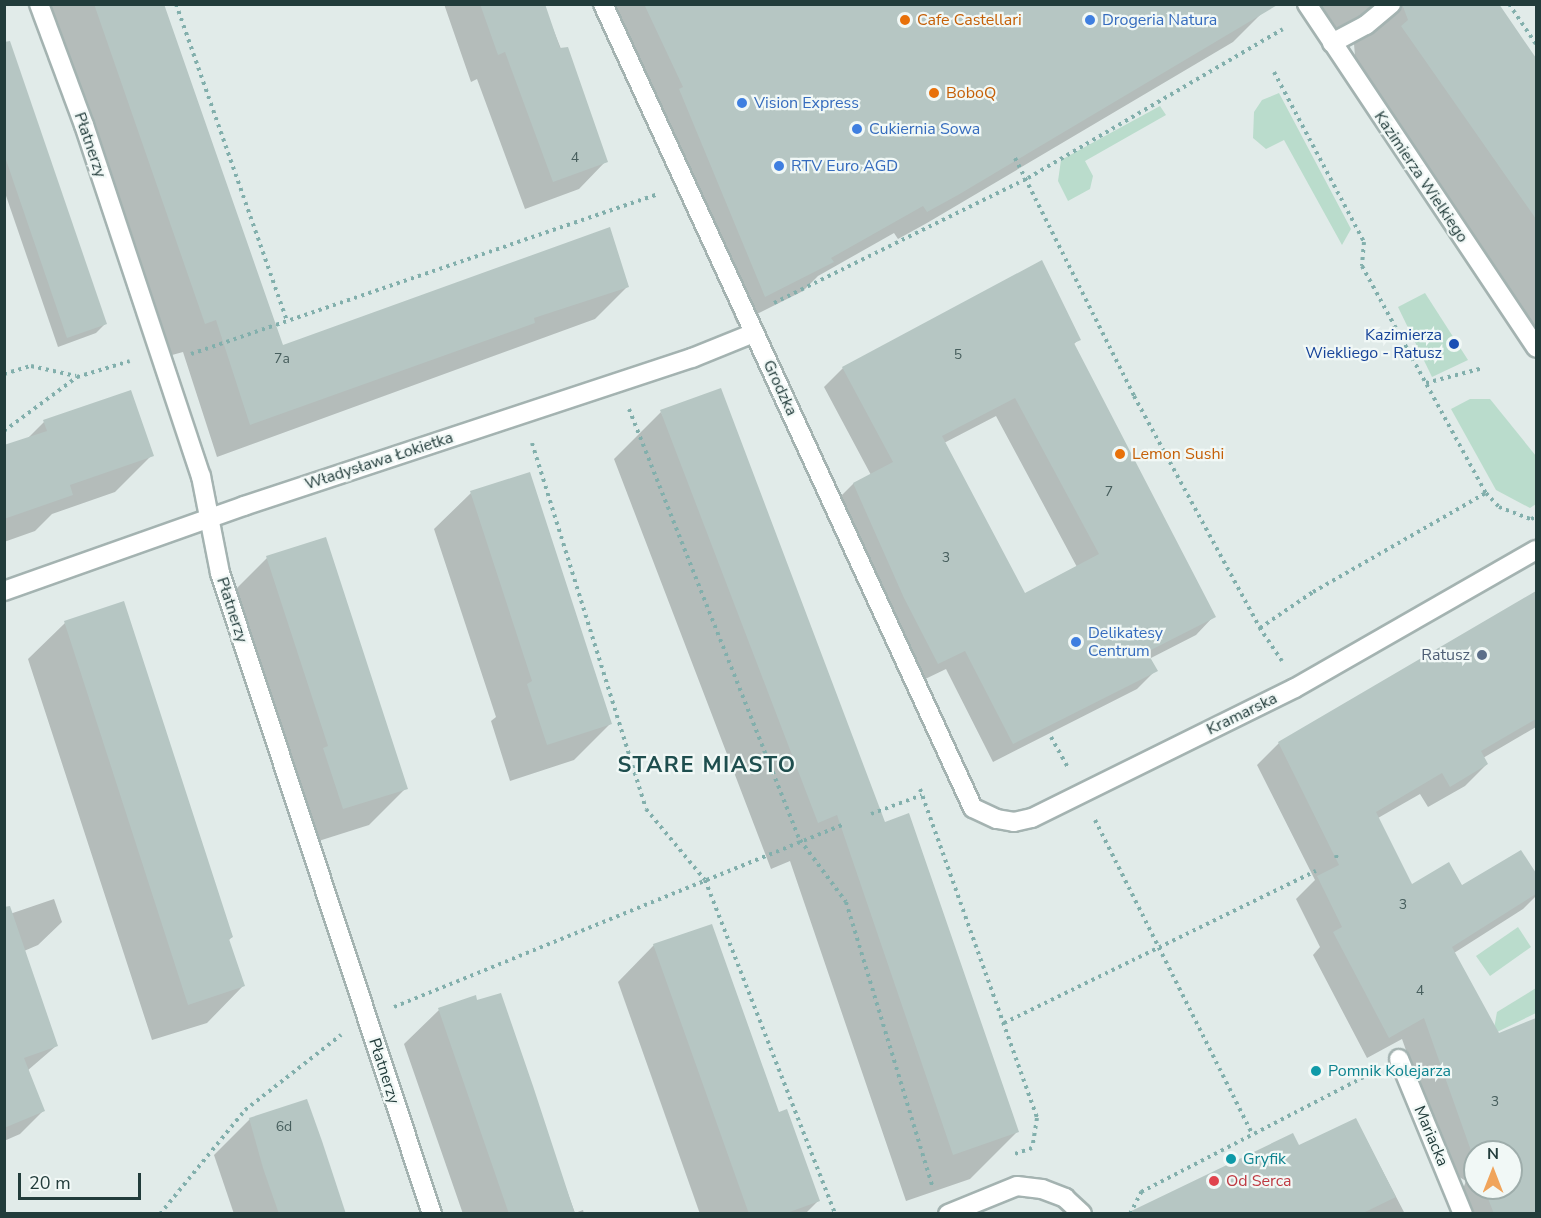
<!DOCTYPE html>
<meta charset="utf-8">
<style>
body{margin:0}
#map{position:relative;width:1541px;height:1218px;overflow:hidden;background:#e1ebe9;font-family:"Nunito Sans",sans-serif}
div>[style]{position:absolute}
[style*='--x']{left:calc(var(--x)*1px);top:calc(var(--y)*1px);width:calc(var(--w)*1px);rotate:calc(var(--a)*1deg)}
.green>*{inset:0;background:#badccc}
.shadow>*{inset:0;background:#0003}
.building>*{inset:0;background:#b6c6c3}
.path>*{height:4px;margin-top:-2px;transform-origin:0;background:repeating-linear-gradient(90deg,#82afac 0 3px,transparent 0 7.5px)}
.roads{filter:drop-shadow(2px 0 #a4b3b1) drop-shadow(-2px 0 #a4b3b1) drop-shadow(0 2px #a4b3b1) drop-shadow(0 -2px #a4b3b1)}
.minor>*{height:18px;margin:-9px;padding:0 9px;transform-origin:9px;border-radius:9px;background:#fff}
.tertiary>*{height:18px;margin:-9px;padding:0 9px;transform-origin:9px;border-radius:9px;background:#fff}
.dots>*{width:16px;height:16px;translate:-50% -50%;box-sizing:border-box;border:3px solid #f1f8f6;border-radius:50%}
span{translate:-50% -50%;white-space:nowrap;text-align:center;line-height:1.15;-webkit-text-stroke:4.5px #f1f8f6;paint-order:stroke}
.number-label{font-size:14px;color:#475e5d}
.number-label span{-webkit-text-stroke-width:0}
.food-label{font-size:16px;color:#c56008}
.left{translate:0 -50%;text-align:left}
.shop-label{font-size:16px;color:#366cbe}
.street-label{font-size:16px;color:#223c3b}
.transit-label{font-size:16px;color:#164399}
.right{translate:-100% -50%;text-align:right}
.service-label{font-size:16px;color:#4e5e75}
.culture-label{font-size:16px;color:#0d838f}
.health-label{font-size:16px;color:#be3a42}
.district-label{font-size:22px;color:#1e4e4e;font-weight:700;letter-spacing:1.5px}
.frame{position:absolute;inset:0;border:6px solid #223c3b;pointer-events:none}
.north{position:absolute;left:1463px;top:1140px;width:60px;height:60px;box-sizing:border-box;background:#f1f8f6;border:2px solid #9eadab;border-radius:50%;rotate:0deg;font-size:16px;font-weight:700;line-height:24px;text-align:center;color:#223c3b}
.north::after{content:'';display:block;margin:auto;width:21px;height:27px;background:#f0a45b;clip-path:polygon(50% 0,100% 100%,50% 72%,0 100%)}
.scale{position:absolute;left:18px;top:1173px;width:123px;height:27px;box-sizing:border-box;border:3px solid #223c3b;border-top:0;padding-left:8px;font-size:18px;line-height:21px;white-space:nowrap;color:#223c3b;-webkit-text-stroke:4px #f1f8f6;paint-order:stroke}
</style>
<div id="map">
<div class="green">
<div style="clip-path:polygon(1279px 93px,1351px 229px,1342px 245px,1284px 140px,1266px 149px,1253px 138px,1254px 112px,1262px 100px)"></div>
<div style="clip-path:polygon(1160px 106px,1166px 115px,1085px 161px,1093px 176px,1090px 189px,1068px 201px,1058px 181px,1061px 160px)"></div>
<div style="clip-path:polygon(1425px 293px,1468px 360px,1432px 377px,1398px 307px)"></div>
<div style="clip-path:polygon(1470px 399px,1490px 399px,1536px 456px,1536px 504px,1530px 508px,1496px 490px,1451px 409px)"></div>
<div style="clip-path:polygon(1518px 927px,1531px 947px,1490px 976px,1476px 956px)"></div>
<div style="clip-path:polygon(1536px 988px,1536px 1013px,1493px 1034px,1497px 1012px)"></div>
</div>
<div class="shadow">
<div style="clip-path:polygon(44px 4px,162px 4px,282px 347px,627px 287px,595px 319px,217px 457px,183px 352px,172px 355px,51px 5px)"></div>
<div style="clip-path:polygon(444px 4px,543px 4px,606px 161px,579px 189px,525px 209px,477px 79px,471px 82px)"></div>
<div style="clip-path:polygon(606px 4px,1256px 4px,1261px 14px,1233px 42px,927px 223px,898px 239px,894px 233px,818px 276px,803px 291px,737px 324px)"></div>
<div style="clip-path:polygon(1312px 4px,1497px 4px,1536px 61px,1536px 332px,1356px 74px,1362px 67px,1355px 56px,1354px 44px,1344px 39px,1327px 14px,1320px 19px)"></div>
<div style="clip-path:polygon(4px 58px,106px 323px,96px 333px,58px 347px,4px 190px)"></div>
<div style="clip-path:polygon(evenodd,1079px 339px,1073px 345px,1214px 616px,1196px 635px,1149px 659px,1156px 670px,1137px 689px,993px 762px,946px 669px,919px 682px,834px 503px,853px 484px,871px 475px,824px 387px,843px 368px,1079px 339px,996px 416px,1077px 567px,1024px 595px,944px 443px,996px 416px)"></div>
<div style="clip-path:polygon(661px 412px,1017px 1132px,970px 1179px,906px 1201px,790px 861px,771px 869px,614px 459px)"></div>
<div style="clip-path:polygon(44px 422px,152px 455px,115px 492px,52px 514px,35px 531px,4px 542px,4px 447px,27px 439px)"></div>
<div style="clip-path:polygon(471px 493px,611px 723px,574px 760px,510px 781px,491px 721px,496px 717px,434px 529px)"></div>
<div style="clip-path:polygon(267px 558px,406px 788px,369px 825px,306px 845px,231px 594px)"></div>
<div style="clip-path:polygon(evenodd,1536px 593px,1536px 727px,1483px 758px,1487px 764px,1465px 786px,1428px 807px,1420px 794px,1378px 818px,1412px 886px,1462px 887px,1520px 852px,1536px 876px,1536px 896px,1523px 909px,1454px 953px,1498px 1035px,1536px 1020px,1536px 1214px,1464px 1214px,1459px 1199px,1466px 1181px,1449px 1171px,1402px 1039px,1367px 1058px,1313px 955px,1320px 947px,1296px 899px,1315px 880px,1257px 765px,1279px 743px,1536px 593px,1475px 1152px,1511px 1152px,1511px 1188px,1475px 1188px,1475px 1152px)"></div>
<div style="clip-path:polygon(65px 623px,232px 937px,228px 941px,243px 986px,207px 1023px,152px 1040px,28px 659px)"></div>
<div style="clip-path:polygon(54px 899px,62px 922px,38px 945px,24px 951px,56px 1046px,27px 1071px,43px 1111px,20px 1134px,4px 1141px,4px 916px)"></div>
<div style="clip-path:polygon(654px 945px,778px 1113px,818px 1201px,805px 1214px,700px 1214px,618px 982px)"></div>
<div style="clip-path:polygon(439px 1010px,563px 1180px,575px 1213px,583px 1210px,584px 1214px,463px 1214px,404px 1044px)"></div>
<div style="clip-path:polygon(250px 1119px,343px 1214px,234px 1214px,214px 1155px)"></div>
<div style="clip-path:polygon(1356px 1120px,1405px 1214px,1135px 1214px,1298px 1147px)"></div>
</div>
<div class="building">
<div style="clip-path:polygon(94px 4px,164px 4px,283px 345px,610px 227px,629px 287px,534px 318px,535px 323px,250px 425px,216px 320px,205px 324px)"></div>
<div style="clip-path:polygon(480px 4px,545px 4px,560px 48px,568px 47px,608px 162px,553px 182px,505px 52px,498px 55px)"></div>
<div style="clip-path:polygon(644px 4px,1279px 4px,958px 195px,927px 212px,923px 206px,831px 258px,834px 262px,765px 297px,679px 89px,683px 87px)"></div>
<div style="clip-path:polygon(1402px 4px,1499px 4px,1536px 58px,1536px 219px,1401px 26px,1408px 20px)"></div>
<div style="clip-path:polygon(10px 41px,107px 324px,67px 338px,4px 154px,4px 42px)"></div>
<div style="clip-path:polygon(evenodd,1042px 260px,1081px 340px,1074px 343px,1216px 617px,1147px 652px,1158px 671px,1013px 744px,965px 651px,938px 664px,904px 598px,853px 483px,893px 462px,842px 367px,1042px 260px,1015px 398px,1099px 554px,1025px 593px,942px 436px,1015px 398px)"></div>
<div style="clip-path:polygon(721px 388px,885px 822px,909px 813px,1019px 1132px,953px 1155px,837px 815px,818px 823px,660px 410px)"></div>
<div style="clip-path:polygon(131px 390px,154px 456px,70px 485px,73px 495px,4px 519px,4px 445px,47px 431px,43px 420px)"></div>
<div style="clip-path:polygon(530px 472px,612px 724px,547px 745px,527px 684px,532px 681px,470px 491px)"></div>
<div style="clip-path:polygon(326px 537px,408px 789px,343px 809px,323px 748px,328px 746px,266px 556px)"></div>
<div style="clip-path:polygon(1536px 591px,1536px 719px,1481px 751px,1488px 764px,1450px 787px,1442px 773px,1376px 812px,1412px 884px,1449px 862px,1462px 885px,1521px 850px,1536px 873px,1536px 894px,1452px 947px,1499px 1033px,1536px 1018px,1536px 1214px,1494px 1214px,1484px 1188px,1511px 1188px,1511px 1152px,1475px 1152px,1475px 1162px,1424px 1018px,1389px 1038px,1333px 932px,1342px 927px,1317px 876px,1339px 865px,1278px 742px)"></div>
<div style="clip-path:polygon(124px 601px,233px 937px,229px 939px,245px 986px,188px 1005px,64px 621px)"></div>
<div style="clip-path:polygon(10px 906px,58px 1046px,24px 1058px,45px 1111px,4px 1128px,4px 907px)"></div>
<div style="clip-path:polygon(712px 924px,779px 1112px,787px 1109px,820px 1201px,784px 1214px,749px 1214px,653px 944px)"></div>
<div style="clip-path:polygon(501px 993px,533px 1086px,575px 1214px,509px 1214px,438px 1008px,476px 995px,477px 1000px)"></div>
<div style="clip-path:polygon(307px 1099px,322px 1141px,346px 1214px,279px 1214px,263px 1168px,249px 1118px)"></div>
<div style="clip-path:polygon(1356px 1118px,1396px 1197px,1361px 1214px,1125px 1214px,1293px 1133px,1299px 1145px)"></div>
</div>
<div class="path">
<div style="--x:176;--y:4;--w:336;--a:70.7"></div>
<div style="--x:1509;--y:4;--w:48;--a:56"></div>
<div style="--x:1274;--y:72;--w:192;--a:62.1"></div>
<div style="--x:1364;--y:242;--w:24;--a:95"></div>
<div style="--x:1362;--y:266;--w:259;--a:61.4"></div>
<div style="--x:1015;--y:158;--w:266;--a:63.4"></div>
<div style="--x:1134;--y:396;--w:264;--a:61.5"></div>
<div style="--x:774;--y:303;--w:283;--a:-26.2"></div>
<div style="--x:1028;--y:178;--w:295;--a:-30.3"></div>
<div style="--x:191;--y:354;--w:494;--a:-18.9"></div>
<div style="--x:4;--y:374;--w:28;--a:-17"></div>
<div style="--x:31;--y:366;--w:46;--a:12.5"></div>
<div style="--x:1426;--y:383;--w:59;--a:-14.7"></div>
<div style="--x:629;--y:409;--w:464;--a:68.4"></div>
<div style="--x:800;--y:840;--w:77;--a:53.4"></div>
<div style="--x:846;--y:902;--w:296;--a:73.1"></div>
<div style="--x:4;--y:431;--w:91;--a:-36.5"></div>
<div style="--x:77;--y:377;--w:55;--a:-16.8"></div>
<div style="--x:532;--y:443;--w:383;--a:72.7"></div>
<div style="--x:646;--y:809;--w:92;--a:50.3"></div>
<div style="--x:705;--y:880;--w:358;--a:68.7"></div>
<div style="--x:1282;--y:661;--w:40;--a:-124"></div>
<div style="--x:1260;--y:628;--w:64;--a:-34.2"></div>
<div style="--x:1313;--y:592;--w:199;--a:-29.8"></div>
<div style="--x:1486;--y:493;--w:19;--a:47"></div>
<div style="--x:1499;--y:507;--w:34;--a:21"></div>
<div style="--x:1531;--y:519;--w:5;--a:-22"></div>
<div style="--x:1051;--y:737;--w:35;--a:61"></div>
<div style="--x:920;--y:789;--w:349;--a:70.4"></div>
<div style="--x:1037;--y:1118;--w:30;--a:99"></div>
<div style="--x:1032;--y:1148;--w:18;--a:161"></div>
<div style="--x:871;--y:814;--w:54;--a:-20.4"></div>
<div style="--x:1095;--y:820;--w:352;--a:63.4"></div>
<div style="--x:1336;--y:855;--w:4;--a:76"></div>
<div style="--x:394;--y:1007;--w:486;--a:-22.1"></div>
<div style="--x:1004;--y:1023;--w:347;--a:-26"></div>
<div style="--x:160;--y:1214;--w:134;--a:-50.7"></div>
<div style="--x:245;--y:1110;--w:122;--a:-38"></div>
<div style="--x:1130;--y:1214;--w:25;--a:-63"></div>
<div style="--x:1141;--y:1192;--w:260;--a:-27.3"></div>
</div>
<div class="roads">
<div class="minor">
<div style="--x:39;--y:4;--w:129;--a:69.6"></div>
<div style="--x:84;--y:125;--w:370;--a:71.6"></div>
<div style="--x:201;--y:476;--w:99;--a:78.9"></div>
<div style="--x:220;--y:573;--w:675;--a:71.7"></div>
<div style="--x:603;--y:4;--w:885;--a:65.29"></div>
<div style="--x:973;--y:808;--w:26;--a:25"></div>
<div style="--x:997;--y:819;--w:17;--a:10"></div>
<div style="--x:1014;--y:822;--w:18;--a:-13"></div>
<div style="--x:1032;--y:818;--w:293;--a:-26.3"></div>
<div style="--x:1295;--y:688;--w:278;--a:-29.8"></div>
<div style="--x:1332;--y:43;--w:38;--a:-28"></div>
<div style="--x:1366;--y:25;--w:33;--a:-40"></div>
<div style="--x:4;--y:591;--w:255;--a:-19.5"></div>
<div style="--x:244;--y:506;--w:472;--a:-18.3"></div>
<div style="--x:692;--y:358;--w:67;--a:-22"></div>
<div style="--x:1399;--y:1059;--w:168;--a:67.6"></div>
<div style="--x:948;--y:1214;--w:74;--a:-22.1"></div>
<div style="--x:1017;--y:1186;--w:25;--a:7"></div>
<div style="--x:1042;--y:1189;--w:25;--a:21"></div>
<div style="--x:1065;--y:1198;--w:23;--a:43"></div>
</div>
<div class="tertiary">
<div style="--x:1307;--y:4;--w:413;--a:56.3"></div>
</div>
</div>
<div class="dots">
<div style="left:905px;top:20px;background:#e8710a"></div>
<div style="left:1090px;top:20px;background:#3f7fe0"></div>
<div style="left:934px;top:93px;background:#e8710a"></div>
<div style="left:742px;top:103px;background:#3f7fe0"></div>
<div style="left:857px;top:129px;background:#3f7fe0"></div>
<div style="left:779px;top:166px;background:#3f7fe0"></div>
<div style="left:1454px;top:344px;background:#1a4fb4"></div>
<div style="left:1120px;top:454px;background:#e8710a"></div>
<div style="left:1076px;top:642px;background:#3f7fe0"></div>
<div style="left:1482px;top:655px;background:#5c6f8a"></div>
<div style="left:1316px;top:1071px;background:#0f9aa8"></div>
<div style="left:1231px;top:1159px;background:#0f9aa8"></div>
<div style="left:1214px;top:1181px;background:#e0444e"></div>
</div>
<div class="number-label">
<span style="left:575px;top:158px">4</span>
<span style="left:958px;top:355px">5</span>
<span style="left:282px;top:359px">7a</span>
<span style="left:1109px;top:492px">7</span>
<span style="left:946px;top:558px">3</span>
<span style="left:1403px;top:905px">3</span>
<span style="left:1420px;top:991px">4</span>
<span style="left:1495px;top:1102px">3</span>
<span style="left:284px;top:1127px">6d</span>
</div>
<div class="food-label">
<span class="left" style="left:917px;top:20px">Cafe Castellari</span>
<span class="left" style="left:946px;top:93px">BoboQ</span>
<span class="left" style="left:1132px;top:454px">Lemon Sushi</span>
</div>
<div class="shop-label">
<span class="left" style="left:1102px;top:20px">Drogeria Natura</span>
<span class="left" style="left:754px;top:103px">Vision Express</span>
<span class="left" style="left:869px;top:129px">Cukiernia Sowa</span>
<span class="left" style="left:791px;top:166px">RTV Euro AGD</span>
<span class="left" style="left:1088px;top:642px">Delikatesy<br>Centrum</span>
</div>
<div class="street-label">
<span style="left:90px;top:145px;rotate:71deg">Płatnerzy</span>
<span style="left:1421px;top:177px;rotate:56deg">Kazimierza Wielkiego</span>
<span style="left:780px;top:388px;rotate:65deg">Grodzka</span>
<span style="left:379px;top:461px;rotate:-18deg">Władysława Łokietka</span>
<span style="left:232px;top:610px;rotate:72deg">Płatnerzy</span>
<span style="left:1242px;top:714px;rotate:-26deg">Kramarska</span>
<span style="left:384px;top:1071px;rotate:72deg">Płatnerzy</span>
<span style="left:1431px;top:1136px;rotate:67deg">Mariacka</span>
</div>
<div class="transit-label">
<span class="right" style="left:1442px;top:344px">Kazimierza<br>Wiekliego - Ratusz</span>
</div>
<div class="service-label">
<span class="right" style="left:1470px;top:655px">Ratusz</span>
</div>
<div class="culture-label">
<span class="left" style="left:1328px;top:1071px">Pomnik Kolejarza</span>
<span class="left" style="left:1243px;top:1159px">Gryfik</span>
</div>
<div class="health-label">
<span class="left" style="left:1226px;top:1181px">Od Serca</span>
</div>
<div class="district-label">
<span style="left:707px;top:766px">STARE MIASTO</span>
</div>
<div class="frame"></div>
<div class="north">N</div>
<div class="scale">20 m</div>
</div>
